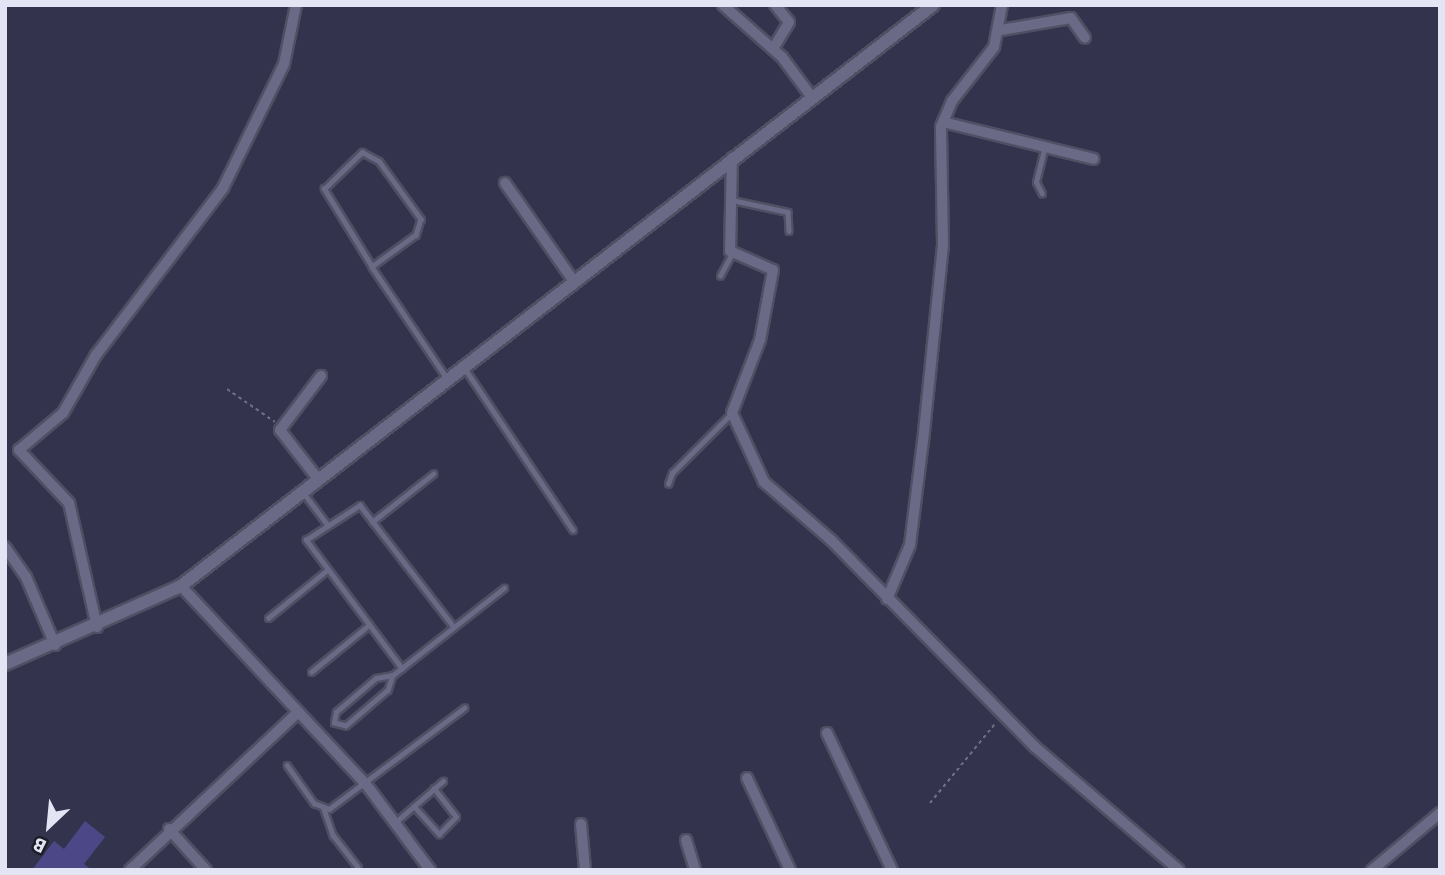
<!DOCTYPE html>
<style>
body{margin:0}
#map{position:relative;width:1445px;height:875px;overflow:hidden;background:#34334d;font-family:Signika,sans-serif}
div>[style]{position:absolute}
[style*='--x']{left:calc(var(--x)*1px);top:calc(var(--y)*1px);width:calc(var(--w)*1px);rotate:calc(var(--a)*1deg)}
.building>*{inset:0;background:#4c4786}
.path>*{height:2px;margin-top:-1px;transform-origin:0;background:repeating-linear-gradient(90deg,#6f6f85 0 3.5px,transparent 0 7px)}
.roads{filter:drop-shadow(2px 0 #504f64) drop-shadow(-2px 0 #504f64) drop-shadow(0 2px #504f64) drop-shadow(0 -2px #504f64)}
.service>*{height:4.5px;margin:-2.25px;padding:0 2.25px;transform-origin:2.25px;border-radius:2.25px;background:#6a6a87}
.minor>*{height:10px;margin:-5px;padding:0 5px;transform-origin:5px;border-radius:5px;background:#6a6a87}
.tertiary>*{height:12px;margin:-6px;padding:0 6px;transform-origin:6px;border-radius:6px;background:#6a6a87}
span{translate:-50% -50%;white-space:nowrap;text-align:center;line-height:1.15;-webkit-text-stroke:5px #1d1d28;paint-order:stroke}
.frame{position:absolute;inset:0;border:7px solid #e3e4f4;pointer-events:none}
.north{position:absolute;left:14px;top:791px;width:70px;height:70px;-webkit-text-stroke:5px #1d1d28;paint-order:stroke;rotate:206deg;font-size:19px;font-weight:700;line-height:28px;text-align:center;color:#e3e4f4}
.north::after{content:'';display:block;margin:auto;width:24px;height:32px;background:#e3e4f4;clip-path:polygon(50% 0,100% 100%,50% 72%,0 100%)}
</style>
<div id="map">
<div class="building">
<div style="clip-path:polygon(85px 821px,105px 837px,84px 864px,92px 870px,32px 870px,54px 841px,64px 849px)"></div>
</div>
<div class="path">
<div style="--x:227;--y:389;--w:58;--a:34.5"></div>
<div style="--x:930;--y:803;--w:102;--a:-50.6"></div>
</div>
<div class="roads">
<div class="service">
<div style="--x:362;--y:152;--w:19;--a:28"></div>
<div style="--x:379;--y:161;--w:72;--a:54.1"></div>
<div style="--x:421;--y:219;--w:17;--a:107"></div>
<div style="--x:416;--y:235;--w:54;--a:144"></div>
<div style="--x:372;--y:267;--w:92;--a:-121.6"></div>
<div style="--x:324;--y:189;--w:53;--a:-44.2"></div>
<div style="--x:1042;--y:194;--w:13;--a:-117"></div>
<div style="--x:1036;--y:182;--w:37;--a:-76"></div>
<div style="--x:732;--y:200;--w:57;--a:12.1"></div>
<div style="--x:788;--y:212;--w:19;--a:87"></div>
<div style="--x:372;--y:267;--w:134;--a:56"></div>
<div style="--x:720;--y:276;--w:26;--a:-62"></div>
<div style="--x:464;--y:367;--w:196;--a:56.2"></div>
<div style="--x:668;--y:484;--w:12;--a:-70"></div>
<div style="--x:672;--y:473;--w:83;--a:-45"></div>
<div style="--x:303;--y:492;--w:40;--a:53"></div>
<div style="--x:372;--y:522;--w:78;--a:-38.2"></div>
<div style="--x:268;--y:618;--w:75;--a:-39"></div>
<div style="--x:402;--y:669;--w:161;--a:-126.7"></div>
<div style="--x:306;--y:540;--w:64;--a:-32.9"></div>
<div style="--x:360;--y:505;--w:154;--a:52.4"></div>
<div style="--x:311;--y:672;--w:75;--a:-39"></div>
<div style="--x:393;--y:675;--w:16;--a:108"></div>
<div style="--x:388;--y:690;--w:55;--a:139.4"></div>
<div style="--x:346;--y:726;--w:12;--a:-166"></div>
<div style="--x:334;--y:723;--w:11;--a:-80"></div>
<div style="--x:336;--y:712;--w:52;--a:-40.4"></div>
<div style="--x:376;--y:678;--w:17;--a:-10"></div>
<div style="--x:393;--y:675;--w:141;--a:-38.1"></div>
<div style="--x:287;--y:765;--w:47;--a:54.6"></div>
<div style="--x:314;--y:803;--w:16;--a:22"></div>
<div style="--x:329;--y:809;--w:169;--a:-36.8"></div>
<div style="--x:414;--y:806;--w:38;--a:48"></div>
<div style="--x:439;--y:834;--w:24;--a:-45"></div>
<div style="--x:456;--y:817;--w:36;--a:-128"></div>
<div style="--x:324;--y:809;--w:28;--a:71"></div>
<div style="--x:333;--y:835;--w:41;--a:52"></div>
<div style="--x:397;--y:821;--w:61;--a:-41"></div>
</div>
<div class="minor">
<div style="--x:723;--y:5;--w:79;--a:41.4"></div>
<div style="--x:782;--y:57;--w:49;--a:53.4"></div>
<div style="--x:1001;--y:30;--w:71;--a:-9.7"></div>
<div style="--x:1071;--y:18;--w:24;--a:55"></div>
<div style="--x:773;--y:49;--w:31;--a:-59"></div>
<div style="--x:789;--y:22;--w:22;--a:-129"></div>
<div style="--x:943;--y:122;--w:155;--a:13.8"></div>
<div style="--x:732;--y:158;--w:93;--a:91.2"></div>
<div style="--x:730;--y:251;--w:47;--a:23.8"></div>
<div style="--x:773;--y:270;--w:71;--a:100.5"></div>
<div style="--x:760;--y:340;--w:78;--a:111"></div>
<div style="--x:732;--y:413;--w:76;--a:65.1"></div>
<div style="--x:764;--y:482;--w:89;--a:40.9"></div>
<div style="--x:831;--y:540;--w:291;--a:45.4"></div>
<div style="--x:1035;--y:747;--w:189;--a:40.5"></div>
<div style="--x:505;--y:183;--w:118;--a:55"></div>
<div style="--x:318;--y:479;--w:62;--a:-127.8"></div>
<div style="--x:280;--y:430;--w:68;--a:-52.8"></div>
<div style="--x:5;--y:547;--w:37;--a:55"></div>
<div style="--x:26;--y:577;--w:74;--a:66.9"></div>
<div style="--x:181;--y:586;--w:270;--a:47"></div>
<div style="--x:365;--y:783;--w:109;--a:53.2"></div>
<div style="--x:887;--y:599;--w:59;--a:-66.9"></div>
<div style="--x:910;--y:545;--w:114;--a:-82.9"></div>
<div style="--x:924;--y:432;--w:188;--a:-84.2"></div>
<div style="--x:943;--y:245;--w:118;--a:-91"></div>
<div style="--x:941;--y:127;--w:28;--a:-67"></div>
<div style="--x:952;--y:101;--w:68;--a:-52.1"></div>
<div style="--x:994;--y:47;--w:43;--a:-79.2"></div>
<div style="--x:97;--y:627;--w:127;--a:-102.7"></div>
<div style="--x:69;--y:503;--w:73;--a:-133.3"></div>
<div style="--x:19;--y:450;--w:57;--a:-40.1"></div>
<div style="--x:63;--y:413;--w:67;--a:-60.4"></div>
<div style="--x:96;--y:355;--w:210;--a:-52.7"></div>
<div style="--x:223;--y:188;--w:138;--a:-63.8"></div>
<div style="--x:284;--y:64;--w:60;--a:-78.5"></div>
<div style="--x:827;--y:733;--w:152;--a:64.6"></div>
<div style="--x:747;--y:778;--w:102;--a:64.9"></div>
<div style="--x:581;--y:824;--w:46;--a:85"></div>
<div style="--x:169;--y:829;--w:55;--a:47.9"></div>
<div style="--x:686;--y:840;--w:31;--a:73"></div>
<div style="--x:130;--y:870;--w:229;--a:-43.2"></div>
<div style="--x:1372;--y:870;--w:89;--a:-40"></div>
</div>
<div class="tertiary">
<div style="--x:5;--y:664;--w:193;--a:-23.9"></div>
<div style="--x:181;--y:586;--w:950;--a:-37.69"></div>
</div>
</div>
<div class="frame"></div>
<div class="north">B</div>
</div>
